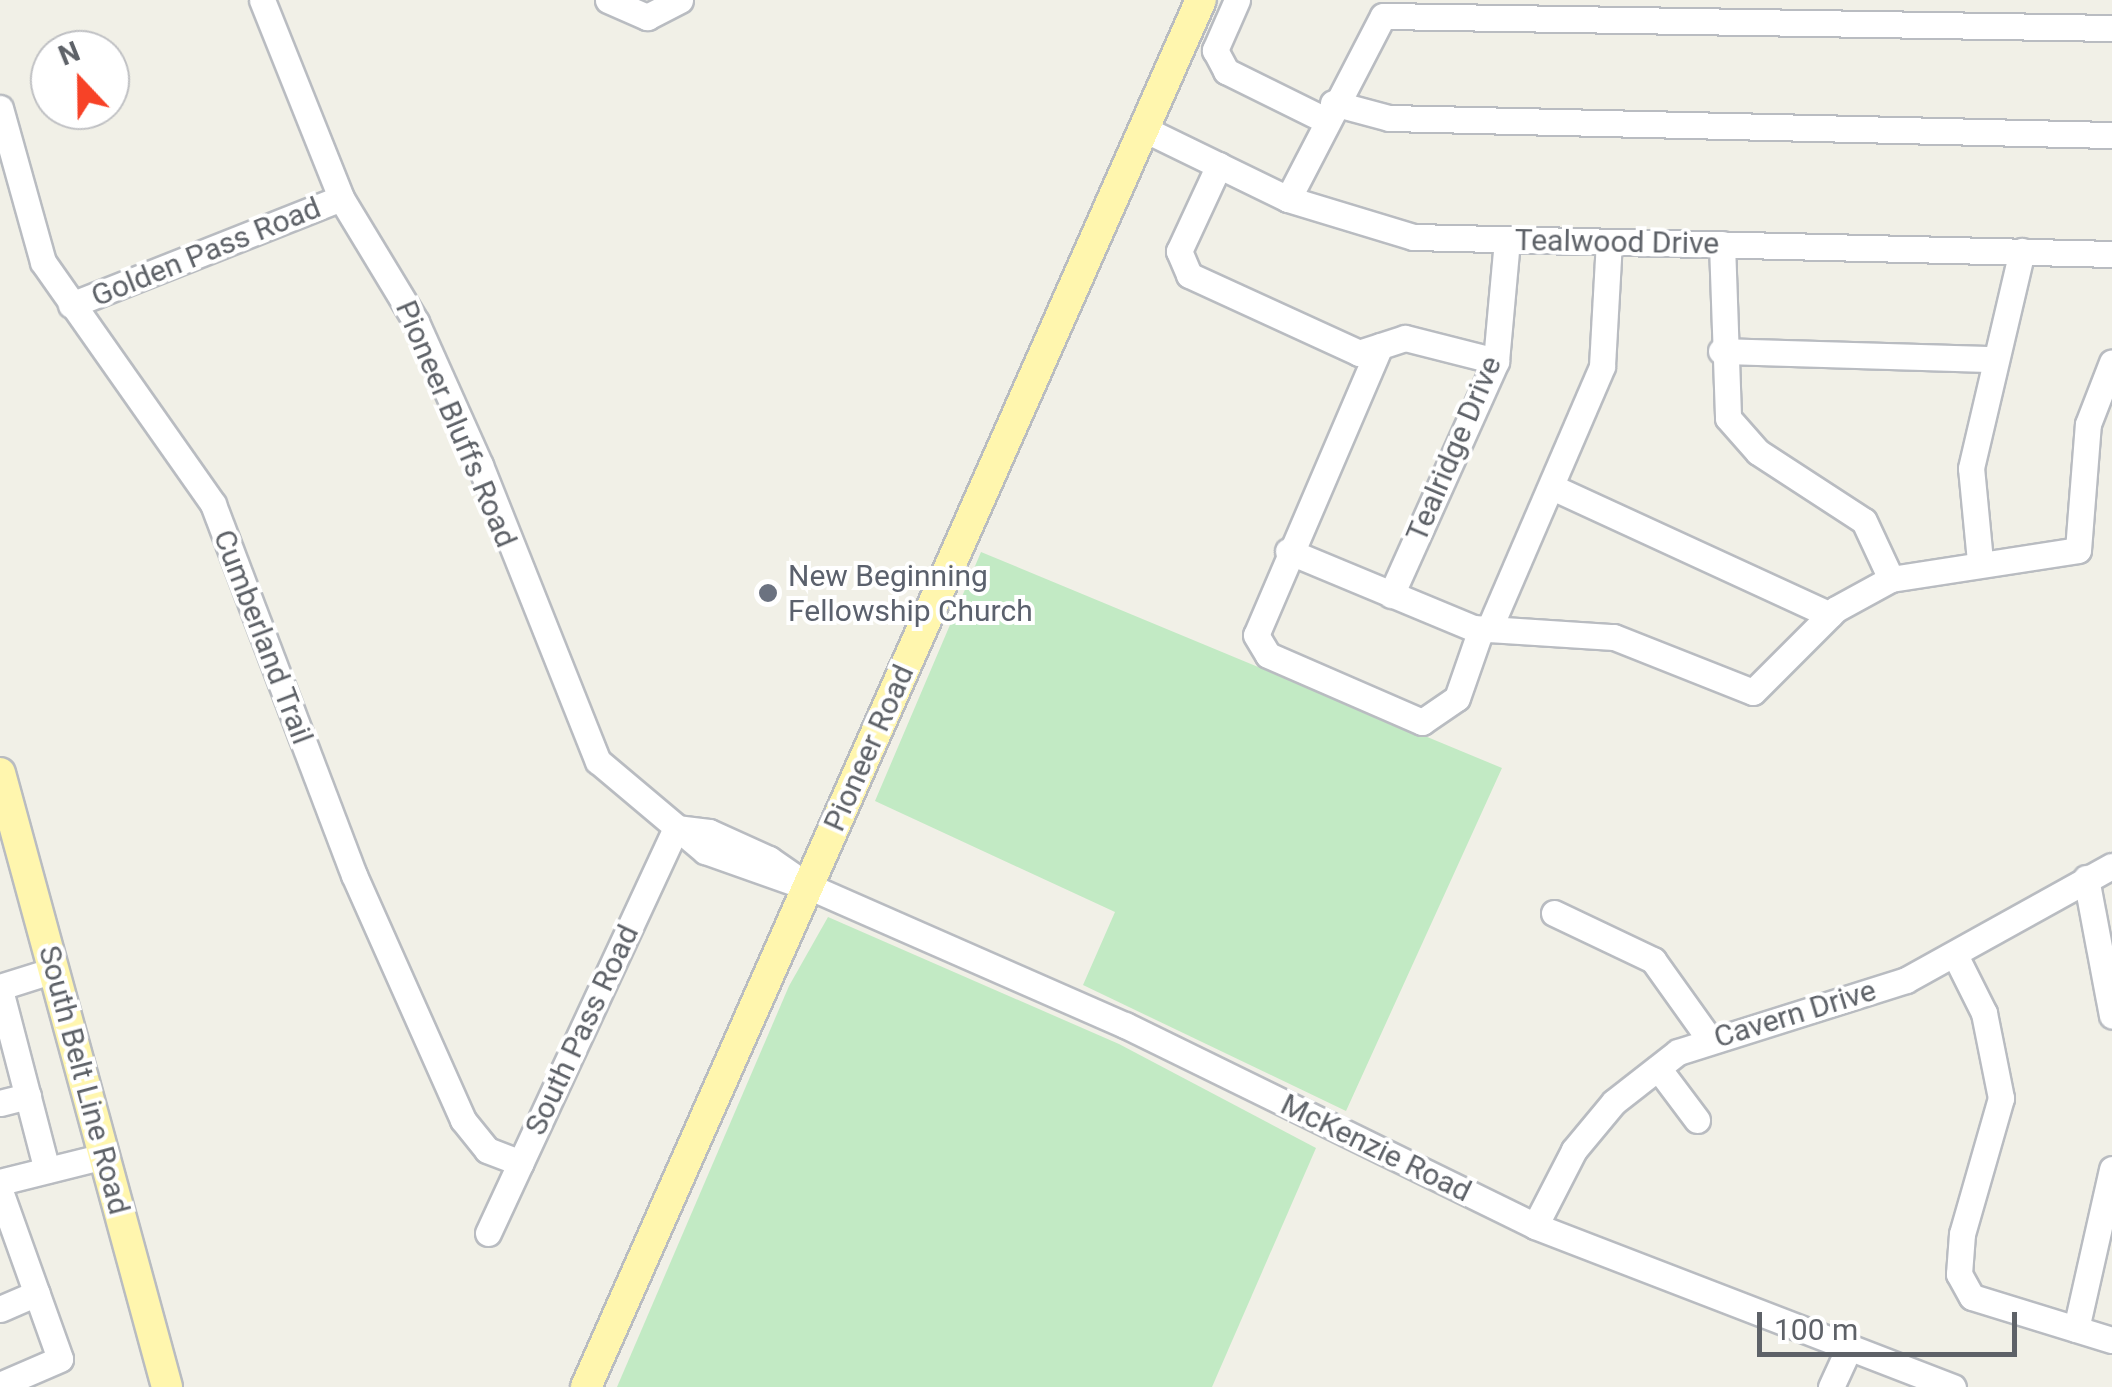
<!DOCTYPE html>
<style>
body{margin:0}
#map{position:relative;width:2112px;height:1387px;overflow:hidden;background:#f1f0e7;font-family:Roboto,sans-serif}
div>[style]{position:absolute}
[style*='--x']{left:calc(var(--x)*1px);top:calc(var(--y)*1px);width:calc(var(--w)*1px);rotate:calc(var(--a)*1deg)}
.green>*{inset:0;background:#c2eac4}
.roads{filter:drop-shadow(2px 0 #b9bcc1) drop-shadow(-2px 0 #b9bcc1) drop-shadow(0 2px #b9bcc1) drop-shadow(0 -2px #b9bcc1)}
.minor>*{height:25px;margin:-12.5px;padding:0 12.5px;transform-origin:12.5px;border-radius:12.5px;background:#fff}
.major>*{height:30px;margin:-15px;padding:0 15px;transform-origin:15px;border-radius:15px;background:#fff6ae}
.dots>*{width:28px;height:28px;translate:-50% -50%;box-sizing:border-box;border:5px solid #fff;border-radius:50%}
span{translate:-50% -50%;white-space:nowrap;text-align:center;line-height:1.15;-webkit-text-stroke:8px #fff;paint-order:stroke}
.street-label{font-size:30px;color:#5e6268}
.worship-label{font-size:30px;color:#5b616d}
.left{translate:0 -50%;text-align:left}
.north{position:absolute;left:30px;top:30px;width:100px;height:100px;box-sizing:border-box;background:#fff;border:2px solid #bfc0c3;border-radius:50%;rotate:338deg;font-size:28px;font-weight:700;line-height:40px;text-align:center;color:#5e6268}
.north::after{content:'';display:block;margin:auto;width:35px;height:45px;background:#f74227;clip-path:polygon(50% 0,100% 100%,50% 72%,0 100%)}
.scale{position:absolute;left:1757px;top:1312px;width:260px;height:45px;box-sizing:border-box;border:5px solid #5e6268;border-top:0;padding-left:12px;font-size:30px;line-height:35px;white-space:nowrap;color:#5e6268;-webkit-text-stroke:8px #fff;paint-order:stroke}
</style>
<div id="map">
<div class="green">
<div style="clip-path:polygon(981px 552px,1502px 768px,1346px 1111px,1083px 985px,1115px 912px,875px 801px)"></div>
<div style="clip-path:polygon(828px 917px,1119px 1044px,1316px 1148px,1212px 1387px,617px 1387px,789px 986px)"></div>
</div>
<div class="roads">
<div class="minor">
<div style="--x:262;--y:0;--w:213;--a:68.2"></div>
<div style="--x:341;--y:198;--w:145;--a:58.8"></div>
<div style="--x:416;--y:322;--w:157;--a:65.9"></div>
<div style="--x:480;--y:465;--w:319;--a:68.3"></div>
<div style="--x:598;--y:761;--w:140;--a:40.1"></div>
<div style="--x:705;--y:851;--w:99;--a:19.5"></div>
<div style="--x:608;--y:0;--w:43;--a:23.6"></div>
<div style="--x:647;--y:17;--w:37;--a:-27"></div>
<div style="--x:1237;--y:0;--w:55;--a:113.7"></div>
<div style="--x:1215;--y:50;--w:24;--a:62"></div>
<div style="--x:1226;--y:71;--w:110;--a:26.3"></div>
<div style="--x:1333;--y:103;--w:58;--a:15"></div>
<div style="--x:1389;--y:118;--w:723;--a:1.35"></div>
<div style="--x:0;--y:108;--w:160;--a:74.4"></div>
<div style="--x:43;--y:262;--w:296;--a:54.9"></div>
<div style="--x:213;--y:504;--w:397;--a:69.2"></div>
<div style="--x:354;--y:875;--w:268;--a:66"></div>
<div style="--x:463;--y:1120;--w:38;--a:51"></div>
<div style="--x:487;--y:1150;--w:36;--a:21"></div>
<div style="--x:1144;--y:129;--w:160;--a:25.9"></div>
<div style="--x:1288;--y:199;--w:131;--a:16.9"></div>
<div style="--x:1413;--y:237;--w:699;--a:1.39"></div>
<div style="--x:1219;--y:165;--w:95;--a:114.9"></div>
<div style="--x:1179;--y:251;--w:26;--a:67"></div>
<div style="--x:1189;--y:275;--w:187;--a:24.6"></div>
<div style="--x:1359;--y:353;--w:48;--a:-18.1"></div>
<div style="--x:1405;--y:338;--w:94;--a:14.2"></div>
<div style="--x:1288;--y:199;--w:206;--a:-62.6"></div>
<div style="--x:1383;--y:16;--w:729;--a:0.94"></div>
<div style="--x:1722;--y:244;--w:174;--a:88"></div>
<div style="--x:1728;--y:418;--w:45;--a:48.6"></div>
<div style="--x:1758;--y:452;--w:126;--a:33.1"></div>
<div style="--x:1864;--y:521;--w:64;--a:65"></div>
<div style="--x:71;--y:305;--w:290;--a:-21.6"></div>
<div style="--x:1380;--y:346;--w:314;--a:113.2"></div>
<div style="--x:1256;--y:635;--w:23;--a:59"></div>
<div style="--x:1268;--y:655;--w:168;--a:23.5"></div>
<div style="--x:1422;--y:722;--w:42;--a:-34.4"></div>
<div style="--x:1457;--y:698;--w:73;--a:-70.8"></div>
<div style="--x:1721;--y:351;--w:271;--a:1.7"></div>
<div style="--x:1552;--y:487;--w:306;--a:24.7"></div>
<div style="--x:1288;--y:551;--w:200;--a:22.6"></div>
<div style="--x:1473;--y:628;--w:141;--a:3.7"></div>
<div style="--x:1614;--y:637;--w:149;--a:21.6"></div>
<div style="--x:1753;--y:692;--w:117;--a:-45"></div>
<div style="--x:1836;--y:609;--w:63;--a:-28.6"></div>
<div style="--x:1891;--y:579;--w:189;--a:-8.8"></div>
<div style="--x:2078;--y:550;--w:126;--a:-85.5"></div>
<div style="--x:2088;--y:424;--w:66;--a:-68.8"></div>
<div style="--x:1980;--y:561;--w:93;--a:-95.5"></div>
<div style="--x:1971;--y:468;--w:223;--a:-76.8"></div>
<div style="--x:1391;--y:595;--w:256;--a:-65.8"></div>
<div style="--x:1496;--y:361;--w:121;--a:-84.8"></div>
<div style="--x:1489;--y:629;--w:286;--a:-66.7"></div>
<div style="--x:1602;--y:366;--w:124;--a:-86.8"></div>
<div style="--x:676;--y:828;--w:33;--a:7"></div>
<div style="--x:709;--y:832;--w:66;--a:24.2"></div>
<div style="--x:769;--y:859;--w:47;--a:34.7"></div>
<div style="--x:808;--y:886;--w:346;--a:23.7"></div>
<div style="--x:1125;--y:1025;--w:457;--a:26.1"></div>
<div style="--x:1535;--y:1226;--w:448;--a:21.1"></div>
<div style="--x:2086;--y:878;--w:140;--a:79.3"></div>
<div style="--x:1554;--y:913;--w:110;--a:25.4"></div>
<div style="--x:1653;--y:960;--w:98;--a:54.5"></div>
<div style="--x:1955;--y:955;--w:65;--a:63.4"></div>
<div style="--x:1984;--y:1013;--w:87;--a:78.7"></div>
<div style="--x:2001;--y:1098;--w:141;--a:106"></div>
<div style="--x:1962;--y:1234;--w:40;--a:94.3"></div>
<div style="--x:1959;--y:1274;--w:26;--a:61"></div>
<div style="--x:1972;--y:1297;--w:146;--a:17.1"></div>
<div style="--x:0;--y:987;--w:57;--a:-17.5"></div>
<div style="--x:0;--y:990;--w:186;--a:75.4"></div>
<div style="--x:1658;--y:1068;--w:65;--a:53.1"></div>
<div style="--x:0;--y:1103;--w:29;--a:-14"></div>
<div style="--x:0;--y:1182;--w:107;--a:-14"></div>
<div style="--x:0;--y:1191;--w:178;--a:70.3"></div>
<div style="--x:60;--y:1359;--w:65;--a:156.6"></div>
<div style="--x:1535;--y:1226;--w:85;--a:-62.8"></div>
<div style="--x:1574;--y:1150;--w:62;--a:-50.2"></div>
<div style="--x:1614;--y:1102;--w:81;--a:-38"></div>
<div style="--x:1678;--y:1052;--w:239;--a:-17.5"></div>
<div style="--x:1906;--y:980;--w:235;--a:-29"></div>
<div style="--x:488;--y:1233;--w:447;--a:-65.1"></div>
<div style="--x:0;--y:1309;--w:40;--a:-23.4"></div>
<div style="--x:2076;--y:1329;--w:164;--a:-77.3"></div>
<div style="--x:1831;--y:1387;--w:41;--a:-65.3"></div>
</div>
<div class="major">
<div style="--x:0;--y:773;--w:636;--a:74.78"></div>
<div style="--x:586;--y:1387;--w:1517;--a:-66.09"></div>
</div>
</div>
<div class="dots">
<div style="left:768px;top:593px;background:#6b7280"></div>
</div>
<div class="street-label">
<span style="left:1617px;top:242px;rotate:1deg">Tealwood Drive</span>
<span style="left:206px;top:252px;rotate:-22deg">Golden Pass Road</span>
<span style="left:456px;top:424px;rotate:67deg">Pioneer Bluffs Road</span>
<span style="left:1454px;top:449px;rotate:-67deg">Tealridge Drive</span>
<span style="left:263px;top:637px;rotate:69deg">Cumberland Trail</span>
<span style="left:869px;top:748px;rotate:-66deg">Pioneer Road</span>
<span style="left:1795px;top:1014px;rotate:-17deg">Cavern Drive</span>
<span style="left:582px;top:1030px;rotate:-65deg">South Pass Road</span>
<span style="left:84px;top:1080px;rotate:75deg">South Belt Line Road</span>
<span style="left:1376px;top:1148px;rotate:26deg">McKenzie Road</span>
</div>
<div class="worship-label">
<span class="left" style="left:788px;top:593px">New Beginning<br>Fellowship Church</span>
</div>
<div class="north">N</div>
<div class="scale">100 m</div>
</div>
